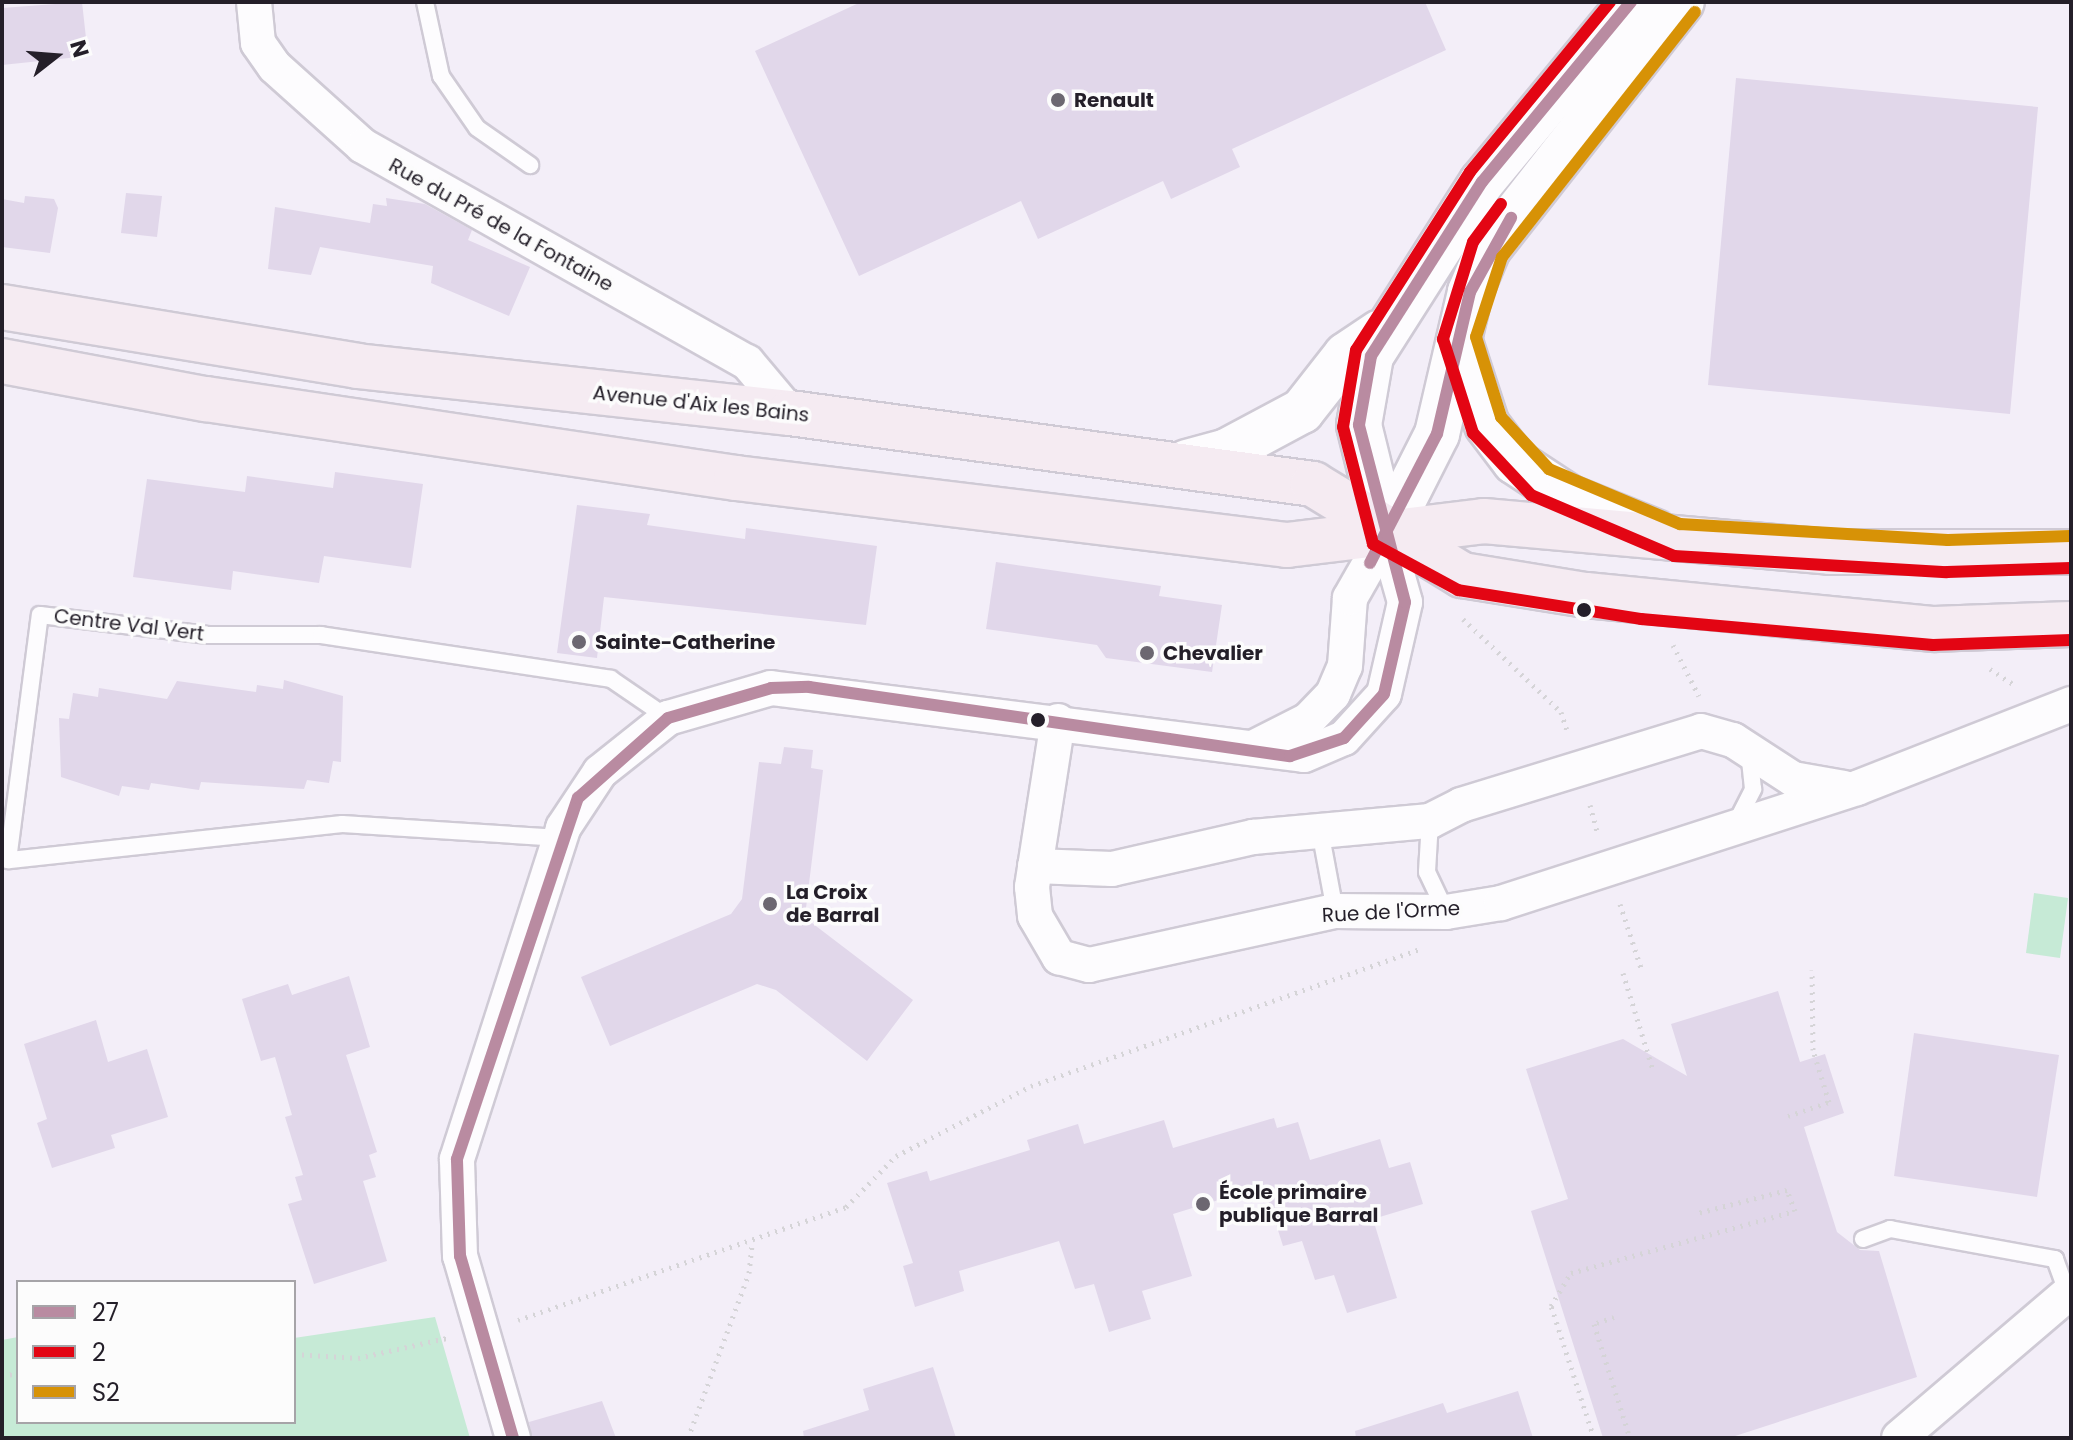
<!DOCTYPE html>
<meta charset="utf-8">
<style>
body{margin:0}
#map{position:relative;width:2073px;height:1440px;overflow:hidden;background:#f3eef8;font-family:Poppins,sans-serif}
div>[style]{position:absolute}
[style*='--x']{left:calc(var(--x)*1px);top:calc(var(--y)*1px);width:calc(var(--w)*1px);rotate:calc(var(--a)*1deg)}
.green>*{inset:0;background:#c6ead6}
.building>*{inset:0;background:#e1d7ea}
.path>*{height:5px;margin-top:-2.5px;transform-origin:0;background:repeating-linear-gradient(90deg,#d5d4d7 0 2px,transparent 0 8px)}
.roads{filter:drop-shadow(2px 0 #cfcad5) drop-shadow(-2px 0 #cfcad5) drop-shadow(0 2px #cfcad5) drop-shadow(0 -2px #cfcad5)}
.service>*{height:16px;margin:-8px;padding:0 8px;transform-origin:8px;border-radius:8px;background:#fdfcfe}
.minor>*{height:34px;margin:-17px;padding:0 17px;transform-origin:17px;border-radius:17px;background:#fdfcfe}
.secondary>*{height:44px;margin:-22px;padding:0 22px;transform-origin:22px;border-radius:22px;background:#fdfcfe}
.primary>*{height:44px;margin:-22px;padding:0 22px;transform-origin:22px;border-radius:22px;background:#f5ebf2}
.bus-1>*{height:12px;margin:-6px;padding:0 6px;transform-origin:6px;border-radius:6px;background:#b98ba1}
.bus-2>*{height:12px;margin:-6px;padding:0 6px;transform-origin:6px;border-radius:6px;background:#e30513}
.bus-3>*{height:12px;margin:-6px;padding:0 6px;transform-origin:6px;border-radius:6px;background:#d79206}
.dots>*{width:22px;height:22px;translate:-50% -50%;box-sizing:border-box;border:4px solid #fcfcfc;border-radius:50%}
span{translate:-50% -50%;white-space:nowrap;text-align:center;line-height:1.15;-webkit-text-stroke:7px #fcfcfc;paint-order:stroke}
.poi-label{font-size:20px;color:#241f29;font-weight:700}
.left{translate:0 -50%;text-align:left}
.street-label{font-size:20px;color:#241f29}
.frame{position:absolute;inset:0;border:4px solid #241f29;pointer-events:none}
.legend{position:absolute;left:16px;top:1280px;width:280px;height:144px;box-sizing:border-box;background:#fcfcfc;border:2px solid #a6a4a8;margin:0;padding:10px 14px;list-style:none;font-size:24px;color:#241f29}
.legend li{display:flex;align-items:center;gap:16px;height:40px}
.legend b{width:40px;border:2px solid #a6a4a8}
.north{position:absolute;left:16px;top:16px;width:80px;height:80px;-webkit-text-stroke:6px #fcfcfc;paint-order:stroke;rotate:73deg;font-size:22px;font-weight:700;line-height:32px;text-align:center;color:#241f29}
.north::after{content:'';display:block;margin:auto;width:28px;height:36px;background:#241f29;clip-path:polygon(50% 0,100% 100%,50% 72%,0 100%)}
</style>
<div id="map">
<div class="green">
<div style="clip-path:polygon(2034px 893px,2068px 898px,2060px 958px,2026px 953px)"></div>
<div style="clip-path:polygon(435px 1317px,470px 1438px,2px 1438px,2px 1340px,18px 1337px,18px 1422px,294px 1422px,294px 1338px)"></div>
</div>
<div class="building">
<div style="clip-path:polygon(82px 2px,88px 56px,2px 65px,2px 8px)"></div>
<div style="clip-path:polygon(861px 2px,1425px 2px,1446px 50px,1232px 149px,1240px 167px,1171px 199px,1163px 181px,1038px 239px,1021px 201px,859px 276px,755px 51px)"></div>
<div style="clip-path:polygon(1736px 78px,2038px 107px,2010px 414px,1708px 385px)"></div>
<div style="clip-path:polygon(126px 193px,162px 196px,157px 237px,121px 233px)"></div>
<div style="clip-path:polygon(25px 196px,54px 199px,58px 208px,50px 253px,2px 247px,2px 199px,24px 203px)"></div>
<div style="clip-path:polygon(386px 198px,425px 204px,472px 230px,468px 240px,530px 267px,509px 316px,431px 283px,433px 266px,320px 247px,311px 275px,268px 269px,275px 207px,370px 223px,373px 204px,387px 206px)"></div>
<div style="clip-path:polygon(335px 472px,423px 484px,411px 568px,324px 556px,319px 583px,233px 571px,231px 590px,133px 577px,147px 479px,245px 492px,247px 476px,333px 488px)"></div>
<div style="clip-path:polygon(577px 505px,650px 514px,647px 525px,745px 539px,746px 528px,877px 546px,866px 625px,604px 597px,597px 658px,557px 653px)"></div>
<div style="clip-path:polygon(996px 562px,1161px 586px,1159px 596px,1222px 605px,1212px 672px,1106px 658px,1097px 645px,986px 629px)"></div>
<div style="clip-path:polygon(284px 680px,343px 696px,341px 762px,333px 761px,329px 783px,307px 780px,304px 789px,201px 782px,199px 790px,151px 783px,149px 790px,122px 786px,119px 796px,61px 777px,59px 718px,69px 719px,73px 693px,98px 697px,99px 688px,167px 699px,177px 681px,256px 692px,257px 685px,283px 689px)"></div>
<div style="clip-path:polygon(784px 747px,813px 750px,811px 768px,823px 770px,806px 908px,812px 923px,913px 1000px,867px 1061px,776px 990px,757px 984px,610px 1046px,581px 977px,731px 914px,742px 899px,759px 762px,781px 764px)"></div>
<div style="clip-path:polygon(349px 976px,370px 1047px,346px 1055px,377px 1152px,369px 1155px,376px 1177px,363px 1181px,387px 1261px,314px 1284px,288px 1204px,302px 1200px,295px 1177px,303px 1175px,285px 1117px,292px 1115px,275px 1057px,261px 1061px,242px 999px,288px 984px,292px 995px)"></div>
<div style="clip-path:polygon(1778px 991px,1800px 1062px,1825px 1054px,1844px 1113px,1804px 1127px,1837px 1232px,1860px 1250px,1879px 1251px,1917px 1377px,1729px 1438px,1603px 1438px,1531px 1211px,1568px 1199px,1526px 1069px,1623px 1039px,1687px 1076px,1671px 1024px)"></div>
<div style="clip-path:polygon(96px 1020px,108px 1062px,147px 1049px,168px 1117px,111px 1135px,115px 1148px,52px 1168px,37px 1123px,47px 1119px,24px 1044px)"></div>
<div style="clip-path:polygon(1914px 1033px,2059px 1055px,2037px 1197px,1894px 1176px)"></div>
<div style="clip-path:polygon(1274px 1118px,1277px 1128px,1298px 1122px,1310px 1160px,1380px 1139px,1389px 1168px,1410px 1162px,1423px 1204px,1373px 1219px,1397px 1298px,1347px 1313px,1334px 1275px,1315px 1280px,1302px 1241px,1283px 1246px,1264px 1186px,1173px 1214px,1192px 1276px,1142px 1291px,1151px 1319px,1109px 1332px,1094px 1284px,1075px 1289px,1059px 1241px,959px 1271px,964px 1291px,915px 1307px,903px 1266px,913px 1263px,887px 1183px,927px 1171px,930px 1181px,1030px 1150px,1027px 1140px,1078px 1124px,1084px 1144px,1164px 1120px,1173px 1148px)"></div>
<div style="clip-path:polygon(933px 1367px,956px 1438px,804px 1438px,803px 1431px,869px 1410px,863px 1389px)"></div>
<div style="clip-path:polygon(1518px 1391px,1533px 1438px,1356px 1438px,1355px 1431px,1443px 1403px,1447px 1413px)"></div>
<div style="clip-path:polygon(602px 1401px,616px 1438px,532px 1438px,529px 1422px)"></div>
</div>
<div class="path">
<div style="--x:1463;--y:619;--w:135;--a:43.5"></div>
<div style="--x:1561;--y:712;--w:23;--a:72"></div>
<div style="--x:1673;--y:645;--w:57;--a:63"></div>
<div style="--x:1990;--y:669;--w:30;--a:33"></div>
<div style="--x:1590;--y:805;--w:30;--a:75"></div>
<div style="--x:1620;--y:904;--w:67;--a:71.8"></div>
<div style="--x:1623;--y:973;--w:102;--a:72.8"></div>
<div style="--x:1788;--y:1116;--w:43;--a:-18.9"></div>
<div style="--x:1829;--y:1102;--w:54;--a:-107.1"></div>
<div style="--x:1813;--y:1050;--w:80;--a:-90.7"></div>
<div style="--x:1614;--y:1317;--w:21;--a:161"></div>
<div style="--x:1594;--y:1324;--w:120;--a:72.5"></div>
<div style="--x:518;--y:1320;--w:347;--a:-19"></div>
<div style="--x:846;--y:1207;--w:71;--a:-45.6"></div>
<div style="--x:896;--y:1156;--w:152;--a:-27.4"></div>
<div style="--x:1031;--y:1086;--w:412;--a:-19.4"></div>
<div style="--x:294;--y:1354;--w:64;--a:3.6"></div>
<div style="--x:358;--y:1358;--w:91;--a:-12.7"></div>
<div style="--x:2;--y:1376;--w:16;--a:-11"></div>
<div style="--x:688;--y:1438;--w:176;--a:-69.7"></div>
<div style="--x:749;--y:1273;--w:30;--a:-84"></div>
<div style="--x:1594;--y:1438;--w:139;--a:-108"></div>
<div style="--x:1551;--y:1306;--w:39;--a:-59"></div>
<div style="--x:1571;--y:1273;--w:232;--a:-15.5"></div>
<div style="--x:1795;--y:1211;--w:22;--a:-111"></div>
<div style="--x:1787;--y:1190;--w:92;--a:165.5"></div>
</div>
<div class="roads">
<div class="service">
<div style="--x:425;--y:2;--w:76;--a:77.8"></div>
<div style="--x:441;--y:76;--w:63;--a:55.3"></div>
<div style="--x:477;--y:128;--w:65;--a:34.9"></div>
<div style="--x:1430;--y:821;--w:51;--a:93.4"></div>
<div style="--x:1427;--y:872;--w:44;--a:64.6"></div>
<div style="--x:1737;--y:821;--w:36;--a:-63"></div>
<div style="--x:1753;--y:789;--w:36;--a:-96"></div>
<div style="--x:1321;--y:836;--w:76;--a:79.4"></div>
<div style="--x:560;--y:838;--w:218;--a:-176.3"></div>
<div style="--x:342;--y:824;--w:336;--a:173.8"></div>
<div style="--x:8;--y:860;--w:247;--a:-82.6"></div>
<div style="--x:40;--y:615;--w:169;--a:6.8"></div>
<div style="--x:208;--y:635;--w:113;--a:0"></div>
<div style="--x:321;--y:635;--w:293;--a:8.6"></div>
<div style="--x:611;--y:679;--w:69;--a:34.4"></div>
<div style="--x:1863;--y:1239;--w:29;--a:-20"></div>
<div style="--x:1890;--y:1229;--w:168;--a:10.3"></div>
<div style="--x:2055;--y:1259;--w:37;--a:70"></div>
</div>
<div class="minor">
<div style="--x:254;--y:2;--w:41;--a:84.4"></div>
<div style="--x:258;--y:43;--w:29;--a:55"></div>
<div style="--x:275;--y:67;--w:118;--a:41.9"></div>
<div style="--x:363;--y:146;--w:441;--a:29.4"></div>
<div style="--x:747;--y:362;--w:67;--a:49.9"></div>
<div style="--x:1058;--y:721;--w:168;--a:98.9"></div>
<div style="--x:1032;--y:887;--w:29;--a:84"></div>
<div style="--x:1035;--y:916;--w:48;--a:59.7"></div>
<div style="--x:1059;--y:957;--w:31;--a:15"></div>
<div style="--x:1089;--y:965;--w:252;--a:-12.4"></div>
<div style="--x:1335;--y:911;--w:111;--a:0.5"></div>
<div style="--x:1446;--y:912;--w:56;--a:-9.3"></div>
<div style="--x:1501;--y:903;--w:374;--a:-17.9"></div>
<div style="--x:1857;--y:788;--w:230;--a:-21.4"></div>
<div style="--x:1253;--y:748;--w:62;--a:-27"></div>
<div style="--x:1308;--y:720;--w:36;--a:-46"></div>
<div style="--x:1333;--y:694;--w:30;--a:-67"></div>
<div style="--x:1345;--y:666;--w:68;--a:-85.8"></div>
<div style="--x:1350;--y:598;--w:73;--a:-60.3"></div>
<div style="--x:1035;--y:866;--w:77;--a:2.2"></div>
<div style="--x:1112;--y:869;--w:145;--a:-12.8"></div>
<div style="--x:1253;--y:837;--w:178;--a:-5.2"></div>
<div style="--x:1430;--y:821;--w:35;--a:-27"></div>
<div style="--x:1461;--y:805;--w:251;--a:-17.1"></div>
<div style="--x:1701;--y:731;--w:33;--a:16"></div>
<div style="--x:1733;--y:740;--w:72;--a:33"></div>
<div style="--x:1793;--y:779;--w:52;--a:10"></div>
<div style="--x:513;--y:1438;--w:190;--a:-106.2"></div>
<div style="--x:460;--y:1256;--w:97;--a:-91.8"></div>
<div style="--x:457;--y:1159;--w:348;--a:-72.2"></div>
<div style="--x:563;--y:828;--w:67;--a:-56.5"></div>
<div style="--x:600;--y:772;--w:87;--a:-38.5"></div>
<div style="--x:668;--y:718;--w:107;--a:-16.2"></div>
<div style="--x:771;--y:688;--w:537;--a:7.16"></div>
<div style="--x:1304;--y:755;--w:43;--a:-23"></div>
<div style="--x:1344;--y:738;--w:59;--a:-47.7"></div>
<div style="--x:1384;--y:694;--w:94;--a:-77.1"></div>
<div style="--x:1405;--y:602;--w:70;--a:-105.8"></div>
<div style="--x:1899;--y:1438;--w:226;--a:-40.5"></div>
</div>
<div class="secondary">
<div style="--x:1460;--y:342;--w:87;--a:72"></div>
<div style="--x:1487;--y:425;--w:46;--a:52.9"></div>
<div style="--x:1515;--y:462;--w:64;--a:33.4"></div>
<div style="--x:1568;--y:497;--w:94;--a:21.9"></div>
<div style="--x:1187;--y:462;--w:41;--a:-15.4"></div>
<div style="--x:1227;--y:451;--w:85;--a:-28.1"></div>
<div style="--x:1302;--y:411;--w:71;--a:-51.8"></div>
<div style="--x:1346;--y:355;--w:40;--a:-34"></div>
<div style="--x:1386;--y:535;--w:113;--a:-103.8"></div>
<div style="--x:1359;--y:425;--w:70;--a:-80.1"></div>
<div style="--x:1371;--y:356;--w:206;--a:-57.5"></div>
<div style="--x:1482;--y:182;--w:234;--a:-50.4"></div>
<div style="--x:1386;--y:535;--w:113;--a:-63.2"></div>
<div style="--x:1437;--y:434;--w:146;--a:-76.9"></div>
<div style="--x:1470;--y:292;--w:47;--a:-67.3"></div>
<div style="--x:1488;--y:249;--w:314;--a:-51.9"></div>
</div>
<div class="primary">
<div style="--x:2;--y:307;--w:360;--a:9.4"></div>
<div style="--x:357;--y:366;--w:436;--a:6.2"></div>
<div style="--x:790;--y:413;--w:528;--a:7.73"></div>
<div style="--x:1313;--y:484;--w:175;--a:31.4"></div>
<div style="--x:1462;--y:575;--w:126;--a:9.2"></div>
<div style="--x:1586;--y:595;--w:350;--a:5.6"></div>
<div style="--x:1934;--y:629;--w:137;--a:-2.1"></div>
<div style="--x:2;--y:361;--w:208;--a:10.6"></div>
<div style="--x:206;--y:399;--w:536;--a:8.48"></div>
<div style="--x:736;--y:478;--w:555;--a:6.93"></div>
<div style="--x:1287;--y:545;--w:198;--a:-6.9"></div>
<div style="--x:1484;--y:521;--w:347;--a:5.1"></div>
<div style="--x:1830;--y:552;--w:241;--a:0"></div>
</div>
</div>
<div class="bus-1">
<div style="--x:1370;--y:563;--w:145;--a:-62.6"></div>
<div style="--x:1437;--y:434;--w:146;--a:-76.9"></div>
<div style="--x:1470;--y:292;--w:85;--a:-61"></div>
<div style="--x:513;--y:1438;--w:190;--a:-106.2"></div>
<div style="--x:460;--y:1256;--w:97;--a:-91.8"></div>
<div style="--x:457;--y:1159;--w:381;--a:-71.5"></div>
<div style="--x:578;--y:798;--w:120;--a:-41.6"></div>
<div style="--x:668;--y:718;--w:107;--a:-16.2"></div>
<div style="--x:771;--y:688;--w:38;--a:-2"></div>
<div style="--x:809;--y:687;--w:486;--a:8.2"></div>
<div style="--x:1290;--y:756;--w:57;--a:-18.4"></div>
<div style="--x:1344;--y:738;--w:59;--a:-47.7"></div>
<div style="--x:1384;--y:694;--w:94;--a:-77.1"></div>
<div style="--x:1405;--y:602;--w:183;--a:-104.6"></div>
<div style="--x:1359;--y:425;--w:70;--a:-80.1"></div>
<div style="--x:1371;--y:356;--w:206;--a:-57.5"></div>
<div style="--x:1482;--y:182;--w:234;--a:-50.4"></div>
</div>
<div class="bus-2">
<div style="--x:1610;--y:2;--w:220;--a:129.5"></div>
<div style="--x:1470;--y:172;--w:211;--a:122.6"></div>
<div style="--x:1356;--y:350;--w:78;--a:99.6"></div>
<div style="--x:1343;--y:427;--w:121;--a:75.6"></div>
<div style="--x:1373;--y:544;--w:97;--a:28.4"></div>
<div style="--x:1458;--y:590;--w:185;--a:9"></div>
<div style="--x:1641;--y:619;--w:293;--a:5.1"></div>
<div style="--x:1933;--y:645;--w:138;--a:-2.1"></div>
<div style="--x:1501;--y:204;--w:47;--a:126.4"></div>
<div style="--x:1473;--y:242;--w:102;--a:107.2"></div>
<div style="--x:1443;--y:339;--w:99;--a:72.3"></div>
<div style="--x:1473;--y:433;--w:85;--a:46.9"></div>
<div style="--x:1531;--y:495;--w:155;--a:23.1"></div>
<div style="--x:1674;--y:556;--w:273;--a:3.4"></div>
<div style="--x:1947;--y:572;--w:124;--a:-1.8"></div>
</div>
<div class="bus-3">
<div style="--x:1695;--y:12;--w:312;--a:128.2"></div>
<div style="--x:1502;--y:257;--w:84;--a:108"></div>
<div style="--x:1476;--y:337;--w:84;--a:72.6"></div>
<div style="--x:1501;--y:417;--w:71;--a:47.3"></div>
<div style="--x:1549;--y:469;--w:142;--a:22.8"></div>
<div style="--x:1680;--y:524;--w:268;--a:3.4"></div>
<div style="--x:1948;--y:540;--w:122;--a:-1.9"></div>
</div>
<div class="dots">
<div style="left:1058px;top:100px;background:#6c6771"></div>
<div style="left:1584px;top:610px;background:#241f29"></div>
<div style="left:579px;top:642px;background:#6c6771"></div>
<div style="left:1147px;top:653px;background:#6c6771"></div>
<div style="left:1038px;top:720px;background:#241f29"></div>
<div style="left:770px;top:904px;background:#6c6771"></div>
<div style="left:1203px;top:1204px;background:#6c6771"></div>
</div>
<div class="poi-label">
<span class="left" style="left:1074px;top:100px">Renault</span>
<span class="left" style="left:595px;top:642px">Sainte-Catherine</span>
<span class="left" style="left:1163px;top:653px">Chevalier</span>
<span class="left" style="left:786px;top:904px">La Croix<br>de Barral</span>
<span class="left" style="left:1219px;top:1204px">École primaire<br>publique Barral</span>
</div>
<div class="street-label">
<span style="left:501px;top:225px;rotate:29deg">Rue du Pré de la Fontaine</span>
<span style="left:701px;top:404px;rotate:6deg">Avenue d'Aix les Bains</span>
<span style="left:129px;top:625px;rotate:7deg">Centre Val Vert</span>
<span style="left:1391px;top:912px;rotate:-3deg">Rue de l'Orme</span>
</div>
<div class="frame"></div>
<ul class="legend">
<li><b style="height:10px;background:#b98ba1"></b>27</li>
<li><b style="height:10px;background:#e30513"></b>2</li>
<li><b style="height:10px;background:#d79206"></b>S2</li>
</ul>
<div class="north">N</div>
</div>
